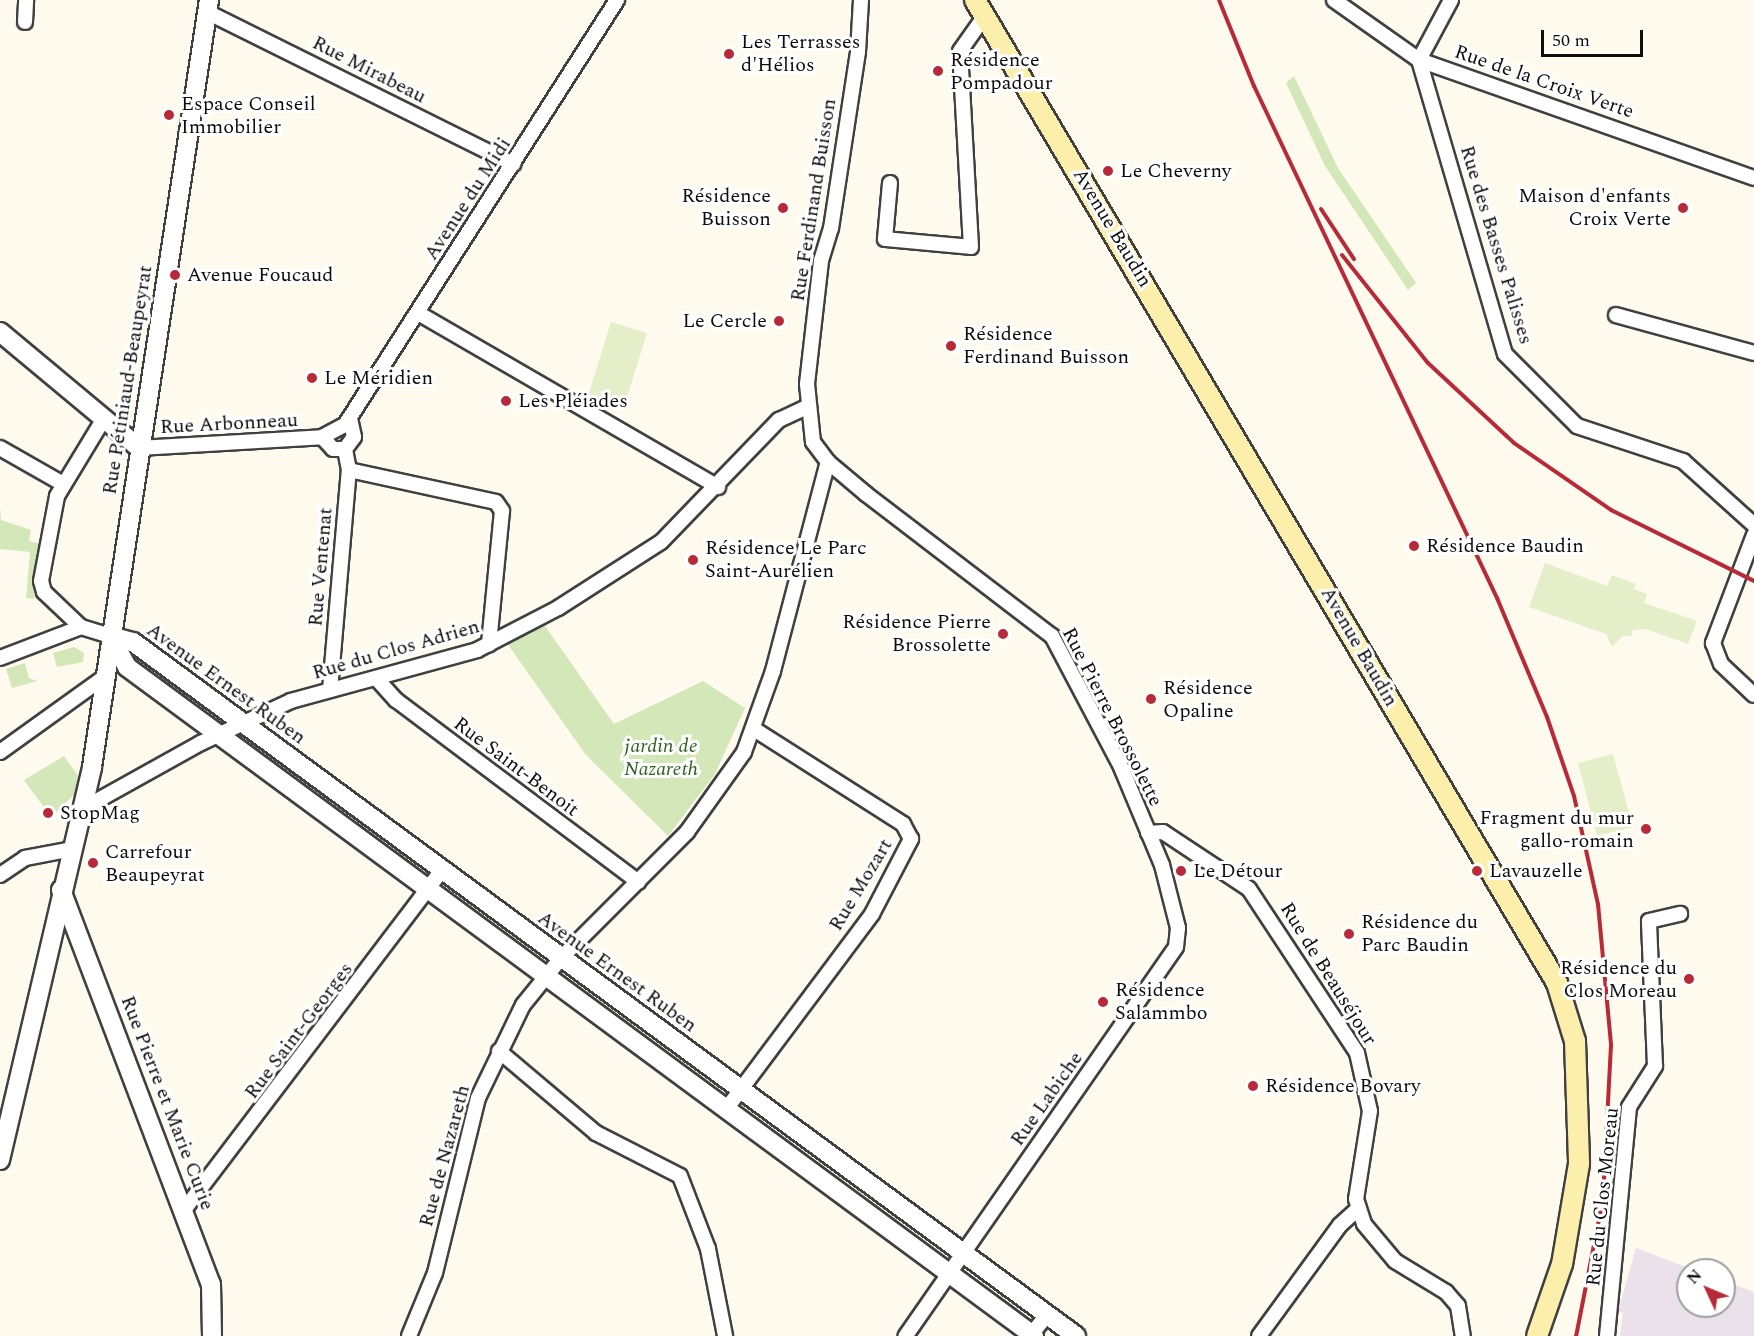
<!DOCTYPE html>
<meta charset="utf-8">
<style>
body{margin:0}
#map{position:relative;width:1754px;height:1336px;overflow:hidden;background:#fefaed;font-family:Spectral,serif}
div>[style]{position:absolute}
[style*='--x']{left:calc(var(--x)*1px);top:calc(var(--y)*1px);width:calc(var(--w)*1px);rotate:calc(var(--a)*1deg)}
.industrial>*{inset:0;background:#eae1eb}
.green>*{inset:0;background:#d3e7b8}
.pitch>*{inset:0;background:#e4efca}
.roads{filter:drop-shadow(2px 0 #404040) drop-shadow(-2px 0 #404040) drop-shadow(0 2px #404040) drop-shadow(0 -2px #404040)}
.minor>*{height:14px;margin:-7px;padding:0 7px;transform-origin:7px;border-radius:7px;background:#fff}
.tertiary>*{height:18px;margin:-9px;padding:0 9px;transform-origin:9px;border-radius:9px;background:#fff}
.secondary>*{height:20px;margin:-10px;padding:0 10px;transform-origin:10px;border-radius:10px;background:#fcefab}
.rail>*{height:4px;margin:-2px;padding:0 2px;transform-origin:2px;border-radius:2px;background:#b82a37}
.dots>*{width:16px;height:16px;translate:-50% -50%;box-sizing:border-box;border:3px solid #fff;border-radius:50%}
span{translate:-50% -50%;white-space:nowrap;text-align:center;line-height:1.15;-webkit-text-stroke:6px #fff;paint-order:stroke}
.poi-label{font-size:20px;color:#0d0d0d}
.left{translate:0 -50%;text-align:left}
.right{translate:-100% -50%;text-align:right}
.street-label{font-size:20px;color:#0d0d0d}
.park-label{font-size:20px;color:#30621f;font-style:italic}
.north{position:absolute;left:1676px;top:1258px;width:60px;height:60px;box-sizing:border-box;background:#fff;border:2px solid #9e9e9e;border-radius:50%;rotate:314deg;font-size:16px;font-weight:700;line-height:24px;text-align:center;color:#0d0d0d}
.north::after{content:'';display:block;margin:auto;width:21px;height:27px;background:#b82a37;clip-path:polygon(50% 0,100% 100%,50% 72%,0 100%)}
.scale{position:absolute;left:1541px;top:30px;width:102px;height:27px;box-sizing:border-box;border:3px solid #0d0d0d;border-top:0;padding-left:8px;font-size:18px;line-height:21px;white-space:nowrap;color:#0d0d0d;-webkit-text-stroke:4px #fff;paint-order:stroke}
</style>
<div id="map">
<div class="industrial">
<div style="clip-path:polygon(1636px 1248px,1694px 1270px,1688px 1270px,1688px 1306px,1724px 1306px,1724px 1281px,1754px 1292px,1754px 1336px,1620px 1336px,1623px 1313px,1618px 1311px)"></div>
</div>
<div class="green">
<div style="clip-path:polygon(1294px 76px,1338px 168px,1416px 283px,1408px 290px,1325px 166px,1286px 83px)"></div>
<div style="clip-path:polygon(0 508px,1px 520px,31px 530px,29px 541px,42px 544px,34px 599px,26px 598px,30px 552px,0 549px)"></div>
<div style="clip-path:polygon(545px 626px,614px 724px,703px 681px,745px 708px,715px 774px,668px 836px,586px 755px,506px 642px)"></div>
<div style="clip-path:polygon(74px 647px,84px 653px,83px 662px,57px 667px,53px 653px)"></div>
<div style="clip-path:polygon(25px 663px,29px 678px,37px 681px,12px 688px,6px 669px)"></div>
<div style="clip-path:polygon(64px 756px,79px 777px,76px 793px,51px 817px,24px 780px)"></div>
</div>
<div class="pitch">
<div style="clip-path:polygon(611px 322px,647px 333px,624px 407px,588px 396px)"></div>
<div style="clip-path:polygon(1545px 563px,1607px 586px,1612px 575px,1636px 584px,1634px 589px,1647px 594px,1644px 603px,1697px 621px,1688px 644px,1646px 629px,1633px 630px,1631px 636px,1623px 636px,1612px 647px,1606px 634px,1529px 607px)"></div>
<div style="clip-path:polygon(1613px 754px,1633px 827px,1597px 836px,1578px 763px)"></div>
</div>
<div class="roads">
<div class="minor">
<div style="--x:861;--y:0;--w:52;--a:93.3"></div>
<div style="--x:858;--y:52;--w:178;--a:98.7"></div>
<div style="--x:831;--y:228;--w:34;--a:107"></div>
<div style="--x:821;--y:261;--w:124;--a:96.5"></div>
<div style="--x:807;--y:384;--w:58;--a:84.1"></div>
<div style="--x:813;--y:442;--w:25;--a:53"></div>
<div style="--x:828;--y:462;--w:50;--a:40.1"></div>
<div style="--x:866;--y:494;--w:234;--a:37.4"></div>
<div style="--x:1052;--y:636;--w:148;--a:62.2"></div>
<div style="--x:1121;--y:767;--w:106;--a:67.3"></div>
<div style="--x:1162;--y:865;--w:65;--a:75.7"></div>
<div style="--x:1178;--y:928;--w:19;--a:96"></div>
<div style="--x:1176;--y:947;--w:474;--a:124.8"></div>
<div style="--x:1334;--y:0;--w:104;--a:35.2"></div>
<div style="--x:1419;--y:60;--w:355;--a:19.4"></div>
<div style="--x:207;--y:12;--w:342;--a:26.4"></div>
<div style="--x:25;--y:22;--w:22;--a:-87"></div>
<div style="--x:1419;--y:60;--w:306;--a:73.7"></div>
<div style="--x:1505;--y:354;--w:102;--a:45"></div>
<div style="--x:1577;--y:426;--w:112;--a:18.3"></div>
<div style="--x:1683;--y:461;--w:96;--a:42"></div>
<div style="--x:1419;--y:60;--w:68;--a:-61.9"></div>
<div style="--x:890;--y:183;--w:56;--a:95.1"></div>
<div style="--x:885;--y:239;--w:86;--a:5.3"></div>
<div style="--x:971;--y:247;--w:196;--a:-93.2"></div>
<div style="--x:960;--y:51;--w:42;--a:-54.8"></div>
<div style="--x:418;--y:313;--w:347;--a:30.1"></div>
<div style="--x:1616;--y:315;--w:143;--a:15.4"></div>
<div style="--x:322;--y:437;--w:16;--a:47"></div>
<div style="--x:333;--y:449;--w:12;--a:0"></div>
<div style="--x:345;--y:449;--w:15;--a:-53"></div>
<div style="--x:354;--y:437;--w:19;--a:-102"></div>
<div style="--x:0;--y:448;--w:73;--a:29.7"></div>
<div style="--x:139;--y:448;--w:183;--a:-3.4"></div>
<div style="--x:322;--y:437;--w:26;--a:-28"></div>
<div style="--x:345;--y:425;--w:505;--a:-57.38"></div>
<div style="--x:349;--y:470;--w:150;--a:12.3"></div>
<div style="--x:496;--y:502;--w:11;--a:56"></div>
<div style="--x:502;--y:511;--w:134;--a:95.6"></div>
<div style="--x:1754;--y:535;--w:116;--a:110.8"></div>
<div style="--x:1713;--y:643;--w:22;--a:69"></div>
<div style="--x:1721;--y:664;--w:45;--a:43.2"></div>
<div style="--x:81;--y:627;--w:51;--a:-136.6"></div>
<div style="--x:44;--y:592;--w:11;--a:-105"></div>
<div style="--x:41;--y:581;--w:86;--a:-79.3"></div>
<div style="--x:57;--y:496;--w:89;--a:-58.8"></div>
<div style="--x:0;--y:658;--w:87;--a:-20.9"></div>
<div style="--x:81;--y:627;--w:30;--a:17"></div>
<div style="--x:376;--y:678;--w:30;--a:48"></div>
<div style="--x:396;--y:700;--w:303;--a:36.9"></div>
<div style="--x:330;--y:690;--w:221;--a:-85.1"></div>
<div style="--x:349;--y:470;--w:21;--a:-101"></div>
<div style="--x:0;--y:752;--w:127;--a:-35.7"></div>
<div style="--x:84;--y:808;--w:134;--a:-29.1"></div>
<div style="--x:201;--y:743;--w:99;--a:-25"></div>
<div style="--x:291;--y:701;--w:193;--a:-15.3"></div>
<div style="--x:477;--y:650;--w:91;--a:-27.4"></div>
<div style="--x:558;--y:608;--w:122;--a:-32.7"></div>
<div style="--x:661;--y:542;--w:170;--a:-46"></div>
<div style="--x:779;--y:420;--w:31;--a:-25"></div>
<div style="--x:1148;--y:833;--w:15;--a:-4"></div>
<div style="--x:1163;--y:832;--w:103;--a:33.5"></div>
<div style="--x:1249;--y:889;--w:196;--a:56.6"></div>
<div style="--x:1357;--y:1053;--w:59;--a:77.4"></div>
<div style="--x:1370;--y:1111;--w:89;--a:99"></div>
<div style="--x:1356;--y:1199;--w:26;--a:72"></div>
<div style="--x:1364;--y:1224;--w:48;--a:50"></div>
<div style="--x:1395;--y:1261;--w:60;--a:31.3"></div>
<div style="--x:1446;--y:1292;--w:18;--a:49"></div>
<div style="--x:1458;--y:1306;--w:30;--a:81"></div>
<div style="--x:0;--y:875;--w:30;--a:-34"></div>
<div style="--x:25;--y:858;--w:49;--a:-10.6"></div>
<div style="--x:499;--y:1051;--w:127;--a:40.2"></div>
<div style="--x:596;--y:1133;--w:94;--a:27.1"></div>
<div style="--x:680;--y:1176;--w:78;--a:69"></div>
<div style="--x:708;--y:1249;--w:89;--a:78.9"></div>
<div style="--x:727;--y:1108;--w:242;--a:-53.2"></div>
<div style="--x:872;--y:914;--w:85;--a:-62.5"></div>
<div style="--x:911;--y:839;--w:17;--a:-118"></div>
<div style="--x:903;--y:824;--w:177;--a:-147.5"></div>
<div style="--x:184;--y:1210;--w:427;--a:-52.8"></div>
<div style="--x:409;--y:1336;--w:68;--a:-67.6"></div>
<div style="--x:435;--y:1273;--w:180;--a:-76.2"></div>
<div style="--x:478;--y:1098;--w:103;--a:-64.2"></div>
<div style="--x:523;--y:1005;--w:60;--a:-51"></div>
<div style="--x:561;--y:958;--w:178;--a:-45"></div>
<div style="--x:687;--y:832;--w:98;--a:-54.5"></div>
<div style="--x:744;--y:752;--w:86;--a:-70.3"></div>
<div style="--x:773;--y:671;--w:216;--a:-75.3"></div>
<div style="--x:1030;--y:1336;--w:27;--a:-51"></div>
<div style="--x:1259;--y:1336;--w:137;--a:-53.9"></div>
<div style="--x:1340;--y:1225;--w:25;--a:-42"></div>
<div style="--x:1607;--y:1336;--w:230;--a:-84.5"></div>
<div style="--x:1629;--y:1107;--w:49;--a:-57.6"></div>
<div style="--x:1655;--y:1066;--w:145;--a:-92.4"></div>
<div style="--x:1649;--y:921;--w:32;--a:-13"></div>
</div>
<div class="tertiary">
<div style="--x:0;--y:332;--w:181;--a:39.8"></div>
<div style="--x:110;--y:636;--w:24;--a:15"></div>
<div style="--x:133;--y:642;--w:1171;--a:36.35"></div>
<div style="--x:110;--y:636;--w:35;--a:61"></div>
<div style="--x:127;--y:667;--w:1127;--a:36.41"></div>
<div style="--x:61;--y:890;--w:422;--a:69.2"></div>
<div style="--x:211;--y:1284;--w:52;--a:88.9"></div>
<div style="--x:0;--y:1160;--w:404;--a:-76.8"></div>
<div style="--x:92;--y:767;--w:776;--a:-81.33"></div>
</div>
<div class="secondary">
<div style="--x:975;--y:0;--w:1142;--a:59.37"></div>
<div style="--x:1557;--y:983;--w:61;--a:72.8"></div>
<div style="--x:1575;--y:1041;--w:123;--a:88.1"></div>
<div style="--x:1579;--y:1164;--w:101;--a:99.6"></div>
<div style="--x:1562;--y:1264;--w:76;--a:109.1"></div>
</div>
</div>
<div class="rail">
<div style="--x:1219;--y:0;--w:93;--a:67.9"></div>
<div style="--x:1254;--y:86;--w:567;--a:64.61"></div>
<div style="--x:1497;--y:598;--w:129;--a:67.2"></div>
<div style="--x:1547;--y:717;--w:83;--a:71.1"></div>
<div style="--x:1574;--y:796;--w:111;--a:77.5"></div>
<div style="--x:1598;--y:904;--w:142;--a:84.7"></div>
<div style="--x:1611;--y:1045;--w:154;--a:93"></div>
<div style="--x:1603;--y:1199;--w:140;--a:101.1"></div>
<div style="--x:1321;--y:209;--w:60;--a:56.6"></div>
<div style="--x:1342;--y:255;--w:138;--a:51.5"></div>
<div style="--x:1428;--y:363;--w:117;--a:42.9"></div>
<div style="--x:1514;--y:443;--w:118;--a:34.6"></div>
<div style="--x:1611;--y:510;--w:160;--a:26.4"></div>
</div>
<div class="dots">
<div style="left:729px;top:54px;background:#b82a37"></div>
<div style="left:938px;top:71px;background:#b82a37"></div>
<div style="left:169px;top:115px;background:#b82a37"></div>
<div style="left:1108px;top:171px;background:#b82a37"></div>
<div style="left:783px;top:208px;background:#b82a37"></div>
<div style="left:1683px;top:208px;background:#b82a37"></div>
<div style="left:175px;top:275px;background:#b82a37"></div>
<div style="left:779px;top:321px;background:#b82a37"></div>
<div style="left:951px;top:346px;background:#b82a37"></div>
<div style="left:312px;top:378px;background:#b82a37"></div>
<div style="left:506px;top:401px;background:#b82a37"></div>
<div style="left:1414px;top:546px;background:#b82a37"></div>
<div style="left:693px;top:560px;background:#b82a37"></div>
<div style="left:1003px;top:634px;background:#b82a37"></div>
<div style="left:1151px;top:699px;background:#b82a37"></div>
<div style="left:48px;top:813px;background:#b82a37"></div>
<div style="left:1646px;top:829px;background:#b82a37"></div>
<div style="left:93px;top:863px;background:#b82a37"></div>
<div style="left:1181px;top:871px;background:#b82a37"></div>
<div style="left:1477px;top:871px;background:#b82a37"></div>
<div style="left:1349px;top:934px;background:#b82a37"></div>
<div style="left:1689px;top:979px;background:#b82a37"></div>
<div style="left:1103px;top:1002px;background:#b82a37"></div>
<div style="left:1253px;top:1086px;background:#b82a37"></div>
</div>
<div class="poi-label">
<span class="left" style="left:741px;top:54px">Les Terrasses<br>d'Hélios</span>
<span class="left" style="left:950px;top:72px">Résidence<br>Pompadour</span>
<span class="left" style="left:181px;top:116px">Espace Conseil<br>Immobilier</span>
<span class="left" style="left:1120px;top:171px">Le Cheverny</span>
<span class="right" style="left:771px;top:208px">Résidence<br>Buisson</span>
<span class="right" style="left:1671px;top:208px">Maison d'enfants<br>Croix Verte</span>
<span class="left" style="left:187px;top:275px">Avenue Foucaud</span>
<span class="right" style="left:767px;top:321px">Le Cercle</span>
<span class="left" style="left:963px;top:346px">Résidence<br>Ferdinand Buisson</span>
<span class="left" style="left:324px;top:378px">Le Méridien</span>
<span class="left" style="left:518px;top:401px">Les Pléiades</span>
<span class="left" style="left:1426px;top:546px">Résidence Baudin</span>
<span class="left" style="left:705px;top:560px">Résidence Le Parc<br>Saint-Aurélien</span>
<span class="right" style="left:991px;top:634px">Résidence Pierre<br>Brossolette</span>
<span class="left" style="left:1163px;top:700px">Résidence<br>Opaline</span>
<span class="left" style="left:60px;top:813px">StopMag</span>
<span class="right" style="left:1634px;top:830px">Fragment du mur<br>gallo-romain</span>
<span class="left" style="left:105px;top:864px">Carrefour<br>Beaupeyrat</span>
<span class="left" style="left:1193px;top:871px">Le Détour</span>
<span class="left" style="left:1489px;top:871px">Lavauzelle</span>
<span class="left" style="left:1361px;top:934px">Résidence du<br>Parc Baudin</span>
<span class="right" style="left:1677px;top:980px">Résidence du<br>Clos Moreau</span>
<span class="left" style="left:1115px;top:1002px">Résidence<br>Salammbo</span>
<span class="left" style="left:1265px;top:1086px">Résidence Bovary</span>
</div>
<div class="street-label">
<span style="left:369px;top:70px;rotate:27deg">Rue Mirabeau</span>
<span style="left:1544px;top:82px;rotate:19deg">Rue de la Croix Verte</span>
<span style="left:468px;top:199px;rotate:-57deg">Avenue du Midi</span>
<span style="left:814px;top:200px;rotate:-81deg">Rue Ferdinand Buisson</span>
<span style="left:1112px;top:228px;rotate:59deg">Avenue Baudin</span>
<span style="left:1496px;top:245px;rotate:73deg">Rue des Basses Palisses</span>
<span style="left:128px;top:380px;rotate:-81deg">Rue Pétiniaud-Beaupeyrat</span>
<span style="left:229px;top:424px;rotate:-3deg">Rue Arbonneau</span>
<span style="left:321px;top:567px;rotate:-85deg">Rue Ventenat</span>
<span style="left:1359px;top:647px;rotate:60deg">Avenue Baudin</span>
<span style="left:396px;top:650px;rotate:-16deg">Rue du Clos Adrien</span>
<span style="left:226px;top:684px;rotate:36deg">Avenue Ernest Ruben</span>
<span style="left:1112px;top:717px;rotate:63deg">Rue Pierre Brossolette</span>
<span style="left:516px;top:767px;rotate:37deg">Rue Saint-Benoit</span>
<span style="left:861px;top:885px;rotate:-59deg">Rue Mozart</span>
<span style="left:617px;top:972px;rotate:36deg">Avenue Ernest Ruben</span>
<span style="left:1328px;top:974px;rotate:58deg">Rue de Beauséjour</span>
<span style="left:299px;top:1031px;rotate:-53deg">Rue Saint-Georges</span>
<span style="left:1047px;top:1099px;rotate:-55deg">Rue Labiche</span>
<span style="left:167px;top:1103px;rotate:69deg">Rue Pierre et Marie Curie</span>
<span style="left:445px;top:1156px;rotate:-75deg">Rue de Nazareth</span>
<span style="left:1603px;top:1197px;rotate:-84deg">Rue du Clos Moreau</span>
</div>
<div class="park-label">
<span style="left:661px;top:758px">jardin de<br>Nazareth</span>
</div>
<div class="north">N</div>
<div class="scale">50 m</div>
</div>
